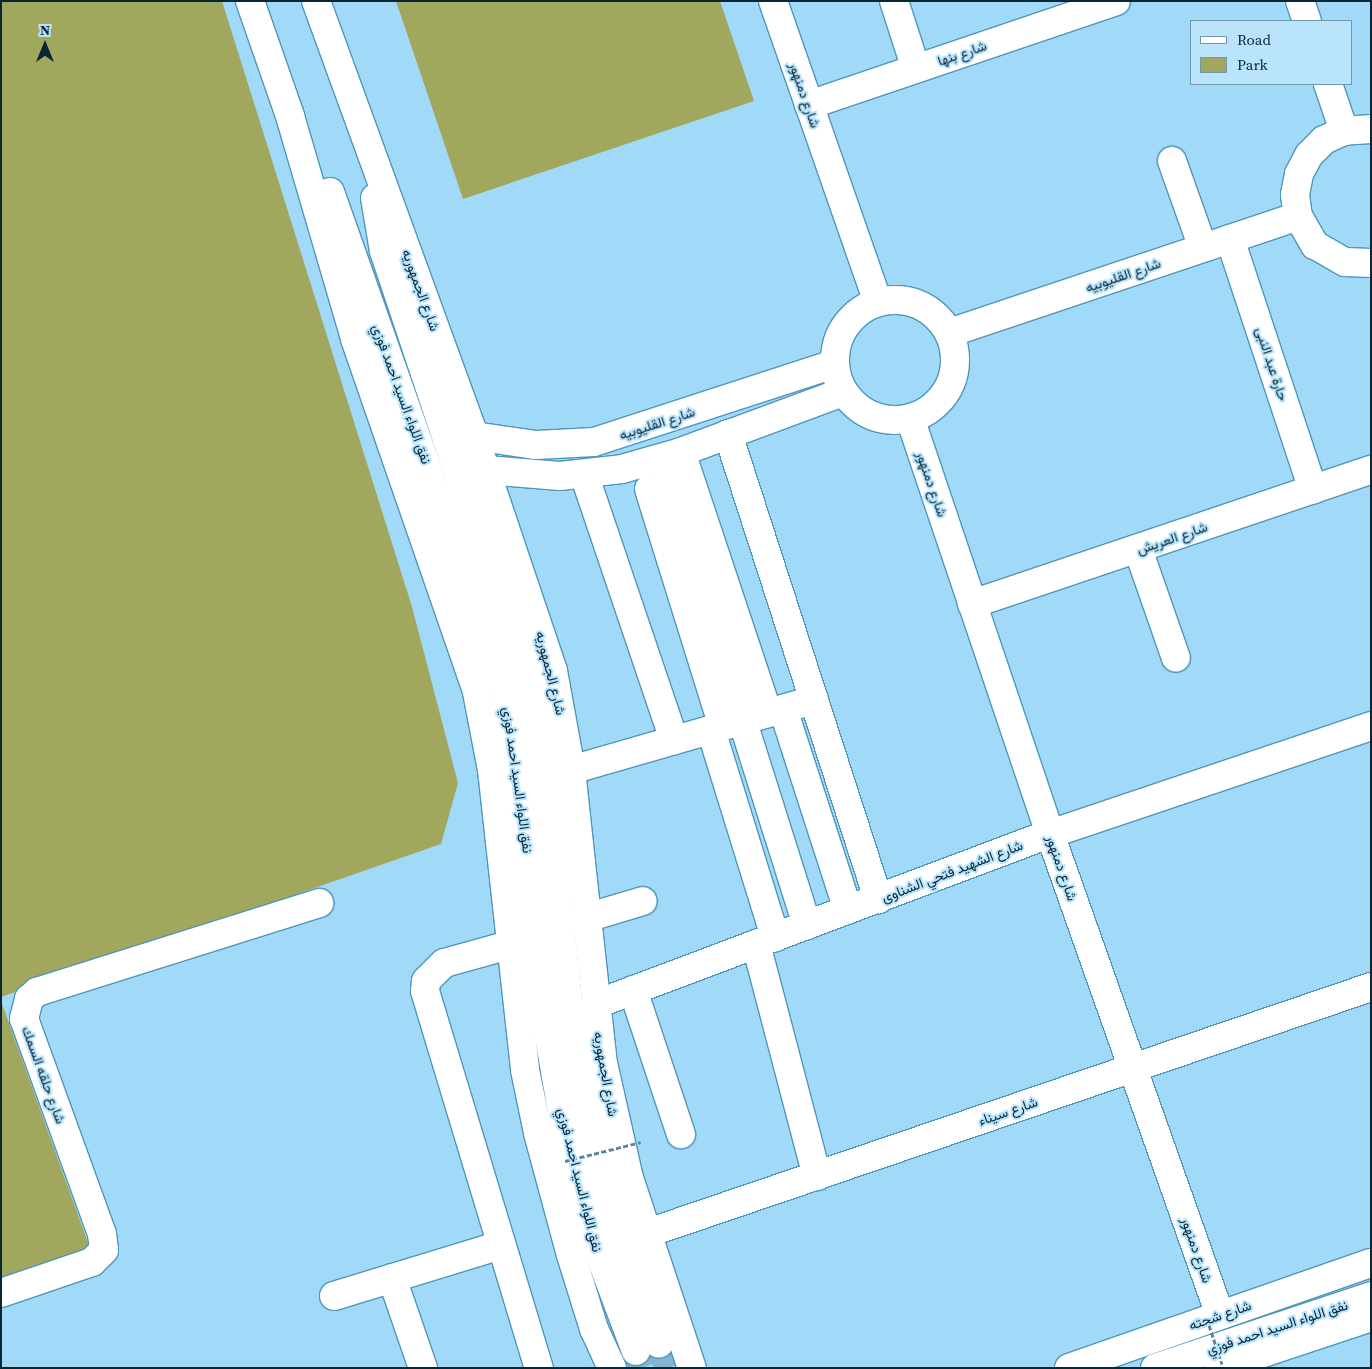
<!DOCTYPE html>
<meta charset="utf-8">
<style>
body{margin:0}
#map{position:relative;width:1372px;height:1369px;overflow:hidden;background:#a1d9f8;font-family:"Source Serif 4",Vazirmatn,serif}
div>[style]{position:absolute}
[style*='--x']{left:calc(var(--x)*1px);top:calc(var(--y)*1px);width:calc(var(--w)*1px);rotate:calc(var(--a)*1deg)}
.green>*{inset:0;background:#a2a75e}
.highway-tunnel>*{height:28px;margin-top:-14px;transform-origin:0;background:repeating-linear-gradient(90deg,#82b5d1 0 28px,transparent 0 42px)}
.roads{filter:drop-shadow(1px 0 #4e96ba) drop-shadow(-1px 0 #4e96ba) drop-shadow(0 1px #4e96ba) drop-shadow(0 -1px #4e96ba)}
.minor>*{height:28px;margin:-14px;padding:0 14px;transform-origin:14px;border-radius:14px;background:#fff}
.minor>.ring{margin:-14px;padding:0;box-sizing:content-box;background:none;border:28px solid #fff;border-radius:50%}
.major>*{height:28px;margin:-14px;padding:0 14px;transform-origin:14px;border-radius:14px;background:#fff}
.highway>*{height:28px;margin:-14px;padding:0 14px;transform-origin:14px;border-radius:14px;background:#fff}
.path-bridge>*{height:3px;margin-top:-1.5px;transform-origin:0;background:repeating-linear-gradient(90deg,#5a879e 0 5px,transparent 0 7.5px)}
span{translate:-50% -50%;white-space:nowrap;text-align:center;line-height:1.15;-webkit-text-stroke:4px #bae4fc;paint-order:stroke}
.street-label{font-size:14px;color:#072735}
.frame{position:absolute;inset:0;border:2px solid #072735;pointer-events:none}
.legend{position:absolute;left:1190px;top:20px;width:162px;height:65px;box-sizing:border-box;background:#bae4fc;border:1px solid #7298ac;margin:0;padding:6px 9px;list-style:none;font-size:15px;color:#072735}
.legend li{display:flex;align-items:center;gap:10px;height:25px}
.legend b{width:25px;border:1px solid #7298ac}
.north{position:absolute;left:20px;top:20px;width:50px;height:50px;-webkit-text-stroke:4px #bae4fc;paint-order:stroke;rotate:0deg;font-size:14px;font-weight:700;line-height:20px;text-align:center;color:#072735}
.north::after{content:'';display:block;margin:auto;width:18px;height:22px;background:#072735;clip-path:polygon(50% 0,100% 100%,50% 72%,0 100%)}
</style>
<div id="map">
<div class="green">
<div style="clip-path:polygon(1px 1px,222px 1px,412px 607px,458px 783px,441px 844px,1px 997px)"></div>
<div style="clip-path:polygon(396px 1px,720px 1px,754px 101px,463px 199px)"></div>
<div style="clip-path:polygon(1px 1001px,92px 1254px,1px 1284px)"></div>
</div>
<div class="highway-tunnel">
<div style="--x:659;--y:1344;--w:26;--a:67"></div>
<div style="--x:636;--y:1351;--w:18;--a:68"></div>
</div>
<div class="roads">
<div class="minor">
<div style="--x:773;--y:1;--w:319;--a:70.8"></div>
<div style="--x:894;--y:1;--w:71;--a:72.1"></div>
<div style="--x:1300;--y:1;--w:21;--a:71"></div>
<div style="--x:1328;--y:84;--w:50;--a:71.2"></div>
<div style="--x:809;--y:105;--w:324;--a:-18.7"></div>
<div style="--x:1371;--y:129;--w:27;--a:176"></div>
<div style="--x:1344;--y:131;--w:22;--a:156"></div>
<div style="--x:1324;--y:140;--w:21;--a:135"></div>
<div style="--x:1309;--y:155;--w:21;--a:118"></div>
<div style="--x:1299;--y:174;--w:21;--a:101"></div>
<div style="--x:1295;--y:195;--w:21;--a:82"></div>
<div style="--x:1298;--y:216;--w:34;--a:60"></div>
<div style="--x:1315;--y:245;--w:34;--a:30"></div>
<div style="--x:1345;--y:262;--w:26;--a:2"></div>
<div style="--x:1172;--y:161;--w:92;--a:70.4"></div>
<div style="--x:1230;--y:239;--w:264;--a:71.7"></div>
<div class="ring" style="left:835px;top:300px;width:92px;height:92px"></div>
<div style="--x:949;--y:333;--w:368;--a:-18.5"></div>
<div style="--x:910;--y:418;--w:439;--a:71.4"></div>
<div style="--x:1050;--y:834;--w:510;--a:70.54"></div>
<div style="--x:728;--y:434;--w:489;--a:72.1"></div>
<div style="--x:474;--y:436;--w:63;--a:8.3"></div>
<div style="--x:536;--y:445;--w:58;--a:-3"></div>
<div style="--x:594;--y:442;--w:252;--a:-18"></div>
<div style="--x:681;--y:452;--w:275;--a:71.6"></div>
<div style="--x:660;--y:459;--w:489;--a:72.5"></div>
<div style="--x:486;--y:470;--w:74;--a:4.6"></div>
<div style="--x:560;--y:476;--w:62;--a:-6.4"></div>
<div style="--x:622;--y:469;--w:61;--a:-16.1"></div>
<div style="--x:681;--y:452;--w:173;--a:-20.3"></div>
<div style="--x:584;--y:474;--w:281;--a:71.3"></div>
<div style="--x:649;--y:489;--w:248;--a:72.7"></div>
<div style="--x:1138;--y:549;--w:115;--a:70.8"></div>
<div style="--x:972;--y:604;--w:421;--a:-18.6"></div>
<div style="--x:783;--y:709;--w:211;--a:72.1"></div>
<div style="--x:711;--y:730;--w:217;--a:72.8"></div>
<div style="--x:571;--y:770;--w:253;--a:-16.1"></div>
<div style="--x:586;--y:918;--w:59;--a:-16.6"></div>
<div style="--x:756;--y:944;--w:240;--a:75.3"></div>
<div style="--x:509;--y:945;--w:67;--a:164.5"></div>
<div style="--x:444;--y:963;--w:25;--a:135"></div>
<div style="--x:426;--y:981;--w:10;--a:96"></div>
<div style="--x:425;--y:991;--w:394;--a:73.2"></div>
<div style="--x:633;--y:990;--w:152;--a:71.6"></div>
<div style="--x:594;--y:1005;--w:487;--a:-20.6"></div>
<div style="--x:1050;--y:834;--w:339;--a:-18.6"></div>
<div style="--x:645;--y:1234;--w:767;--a:-18.79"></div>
<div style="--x:392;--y:1278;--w:95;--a:71"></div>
<div style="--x:1;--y:1293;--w:96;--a:-18.8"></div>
<div style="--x:92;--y:1262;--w:17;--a:-45"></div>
<div style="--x:104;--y:1250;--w:16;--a:-97"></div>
<div style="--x:102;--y:1234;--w:229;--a:-109.9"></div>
<div style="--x:24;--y:1019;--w:21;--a:-76"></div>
<div style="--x:29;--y:999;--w:11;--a:-41"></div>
<div style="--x:37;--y:992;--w:296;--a:-17.5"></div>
<div style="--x:334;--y:1296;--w:175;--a:-17"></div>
</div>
<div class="major">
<div style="--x:1069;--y:1368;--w:320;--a:-19.2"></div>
<div style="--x:1218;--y:1368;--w:161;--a:-18.4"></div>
</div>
<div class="highway">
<div style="--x:250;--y:1;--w:122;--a:70.8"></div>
<div style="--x:290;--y:116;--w:232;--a:73.7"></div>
<div style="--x:355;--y:339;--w:373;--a:70.9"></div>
<div style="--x:477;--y:692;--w:79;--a:79.1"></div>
<div style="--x:492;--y:770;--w:302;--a:83.7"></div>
<div style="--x:525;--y:1070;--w:64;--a:78.3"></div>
<div style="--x:538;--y:1133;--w:126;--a:74.9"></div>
<div style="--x:571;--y:1255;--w:77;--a:72.7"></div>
<div style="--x:594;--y:1329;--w:43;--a:65.2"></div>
<div style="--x:316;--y:1;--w:463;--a:70"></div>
<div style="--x:474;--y:436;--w:248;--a:71.4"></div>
<div style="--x:553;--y:671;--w:101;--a:79.7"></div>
<div style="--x:571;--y:770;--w:295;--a:83.8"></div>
<div style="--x:603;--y:1063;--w:118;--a:77.3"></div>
<div style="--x:629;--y:1178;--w:200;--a:71.7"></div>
<div style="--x:330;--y:192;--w:524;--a:70.6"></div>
<div style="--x:504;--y:686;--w:77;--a:79.6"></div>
<div style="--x:518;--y:762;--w:252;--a:83.9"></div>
<div style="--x:545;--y:1013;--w:118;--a:80.2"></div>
<div style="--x:565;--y:1129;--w:123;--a:74.9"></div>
<div style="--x:597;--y:1248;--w:110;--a:69.3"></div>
<div style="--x:375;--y:198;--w:54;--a:80.4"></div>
<div style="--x:384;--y:251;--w:450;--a:71.5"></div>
<div style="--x:527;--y:678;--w:83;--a:78.8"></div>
<div style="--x:543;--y:759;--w:251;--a:84.1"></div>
<div style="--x:569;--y:1009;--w:118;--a:79.7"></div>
<div style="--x:590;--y:1125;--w:119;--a:74.5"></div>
<div style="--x:622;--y:1240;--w:110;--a:70.4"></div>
<div style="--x:1155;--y:1368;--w:228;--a:-18.4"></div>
</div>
</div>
<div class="path-bridge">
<div style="--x:565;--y:1161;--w:78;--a:-14"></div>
<div style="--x:1209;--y:1325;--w:41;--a:71.6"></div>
</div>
<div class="street-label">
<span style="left:962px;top:53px;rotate:-19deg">شارع بنها</span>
<span style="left:805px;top:95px;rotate:71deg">شارع دمنهور</span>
<span style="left:1123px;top:275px;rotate:-19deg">شارع القليوبيه</span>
<span style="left:421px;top:290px;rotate:70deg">شارع الجمهوريه</span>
<span style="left:1272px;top:364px;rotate:72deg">حارة عبد النبى</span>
<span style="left:402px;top:394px;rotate:70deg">نفق اللواء السيد احمد فوزي</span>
<span style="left:657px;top:423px;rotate:-18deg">شارع القليوبيه</span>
<span style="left:932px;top:484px;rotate:71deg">شارع دمنهور</span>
<span style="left:1172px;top:538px;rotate:-19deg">شارع العريش</span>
<span style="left:551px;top:673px;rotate:76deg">شارع الجمهوريه</span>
<span style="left:518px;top:780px;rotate:82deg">نفق اللواء السيد احمد فوزي</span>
<span style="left:1062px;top:868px;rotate:71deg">شارع دمنهور</span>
<span style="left:952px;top:871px;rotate:-21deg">شارع الشهيد فتحي الشناوى</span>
<span style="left:606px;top:1074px;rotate:80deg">شارع الجمهوريه</span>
<span style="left:44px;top:1075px;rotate:70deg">شارع حلقه السمك</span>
<span style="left:1008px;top:1111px;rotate:-19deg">شارع سيناء</span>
<span style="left:580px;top:1180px;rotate:76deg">نفق اللواء السيد احمد فوزي</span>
<span style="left:1197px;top:1250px;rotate:71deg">شارع دمنهور</span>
<span style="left:1220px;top:1315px;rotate:-19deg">شارع شحته</span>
<span style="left:1277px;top:1327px;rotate:-18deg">نفق اللواء السيد احمد فوزي</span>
</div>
<div class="frame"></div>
<ul class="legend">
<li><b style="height:6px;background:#fff"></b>Road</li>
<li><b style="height:14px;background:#a2a75e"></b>Park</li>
</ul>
<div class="north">N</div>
</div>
